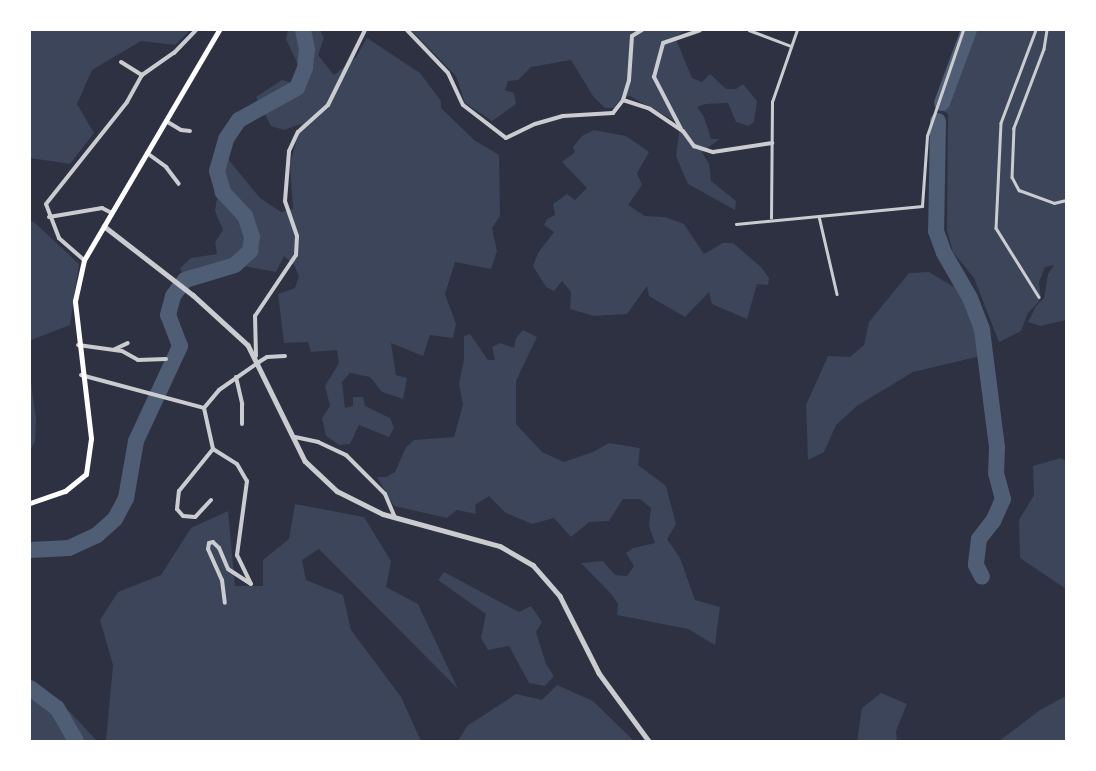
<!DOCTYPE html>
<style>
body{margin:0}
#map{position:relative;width:1096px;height:771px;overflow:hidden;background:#2d3142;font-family:Figtree,sans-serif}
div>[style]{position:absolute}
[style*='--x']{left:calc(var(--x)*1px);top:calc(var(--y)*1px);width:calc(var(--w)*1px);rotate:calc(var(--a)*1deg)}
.green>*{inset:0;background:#3c4559}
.river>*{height:16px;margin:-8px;padding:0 8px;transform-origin:8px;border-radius:8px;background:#4f5d75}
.pedestrian>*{height:2.5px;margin:-1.25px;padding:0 1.25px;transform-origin:1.25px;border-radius:1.25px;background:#caccd0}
.minor>*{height:4px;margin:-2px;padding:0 2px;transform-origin:2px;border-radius:2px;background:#caccd0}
.tertiary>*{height:4.5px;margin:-2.25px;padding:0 2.25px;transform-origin:2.25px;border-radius:2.25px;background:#caccd0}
.secondary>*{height:5px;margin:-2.5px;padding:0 2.5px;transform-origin:2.5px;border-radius:2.5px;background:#fff}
span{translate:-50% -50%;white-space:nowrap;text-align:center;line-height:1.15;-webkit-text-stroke:4px #fff;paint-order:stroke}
.frame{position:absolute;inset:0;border:31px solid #fff;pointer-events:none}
</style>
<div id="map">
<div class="green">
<div style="clip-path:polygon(30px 30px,190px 30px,175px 45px,141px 41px,92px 70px,77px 104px,94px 133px,70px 164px,30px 158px)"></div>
<div style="clip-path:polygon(288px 30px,320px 30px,324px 38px,318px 55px,334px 75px,356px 57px,367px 38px,420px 73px,441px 101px,441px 108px,474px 140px,499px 155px,500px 216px,492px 228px,497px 251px,491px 269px,455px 262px,445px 294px,456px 324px,453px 338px,430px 335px,423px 356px,391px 343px,396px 375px,407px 378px,403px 399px,382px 392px,370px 377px,350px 373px,342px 382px,345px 408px,353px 406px,353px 397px,363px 397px,365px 406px,390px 418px,394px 428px,389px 437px,359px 425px,350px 444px,339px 445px,326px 436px,322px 418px,330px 406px,325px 386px,339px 363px,337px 350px,311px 352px,308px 342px,284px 343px,278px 294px,295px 288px,299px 276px,294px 265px,284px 256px,276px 272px,222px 262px,184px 276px,180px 268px,191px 258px,217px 254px,215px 242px,223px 230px,215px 211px,217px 198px,230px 207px,237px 197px,225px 186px,220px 173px,228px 159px,260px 198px,281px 212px,293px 209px,290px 164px,301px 124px,284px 130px,271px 126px,256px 97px,282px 80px,292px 83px,296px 80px,299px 67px,286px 39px)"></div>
<div style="clip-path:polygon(411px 30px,686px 30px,675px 37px,692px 78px,702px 82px,710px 74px,726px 89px,736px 89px,743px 84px,757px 101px,754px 122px,748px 126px,736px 122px,728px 103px,705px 104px,697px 107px,704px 117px,711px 139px,720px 139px,702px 152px,709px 164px,711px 181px,736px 201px,735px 210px,688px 184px,676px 156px,680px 124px,630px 96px,621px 98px,614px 108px,605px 108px,593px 96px,571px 60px,531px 67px,518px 80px,508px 81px,505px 90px,514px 93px,516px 104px,492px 121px,465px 103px,456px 76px)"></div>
<div style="clip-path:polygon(973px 30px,1066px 30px,1066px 320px,1040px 326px,1028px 322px,1036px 306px,1044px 298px,1048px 274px,1054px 265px,1045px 267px,1039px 282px,1041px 299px,1028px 313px,1021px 331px,999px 342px,974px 278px,953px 252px,947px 230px,948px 114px,943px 111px)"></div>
<div style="clip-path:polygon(594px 130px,626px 136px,649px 152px,637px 173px,642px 185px,628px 205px,645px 216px,665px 217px,684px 224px,704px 254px,723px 243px,733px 243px,761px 267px,769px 278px,768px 285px,757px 284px,747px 319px,712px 304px,709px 292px,685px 317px,649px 296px,647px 286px,627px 314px,594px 316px,570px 309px,571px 292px,562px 281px,554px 291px,546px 287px,533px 266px,538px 253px,554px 232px,544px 225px,547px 219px,555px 215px,553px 204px,567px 194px,575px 200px,587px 188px,562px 162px,575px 152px,573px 147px,582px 136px)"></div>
<div style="clip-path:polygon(30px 222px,34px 222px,79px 264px,70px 325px,31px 340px,30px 355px)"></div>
<div style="clip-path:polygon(929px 272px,967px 295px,979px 318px,985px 355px,913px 372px,857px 406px,836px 425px,824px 452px,808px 460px,806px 405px,828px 356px,850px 357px,864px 345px,869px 322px,909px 273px)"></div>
<div style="clip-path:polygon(523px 330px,537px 337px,516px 381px,516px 424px,542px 452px,564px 462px,593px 452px,609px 443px,640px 448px,638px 465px,666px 486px,676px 524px,667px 539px,680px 558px,695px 600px,720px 607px,715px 645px,688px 629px,617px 615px,618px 604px,612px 595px,581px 563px,603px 561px,615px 575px,627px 576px,634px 566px,626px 553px,633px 548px,655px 543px,649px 526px,651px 508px,640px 499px,623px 499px,609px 521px,589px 522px,571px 537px,554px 518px,532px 524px,506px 513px,489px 496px,475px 505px,476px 514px,457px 510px,447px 518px,394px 506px,377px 477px,386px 477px,395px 472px,406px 447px,414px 440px,454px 437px,463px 405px,459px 384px,464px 359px,464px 336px,470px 334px,488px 360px,495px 360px,492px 347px,500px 343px,514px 348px,516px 338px)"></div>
<div style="clip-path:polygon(30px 375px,36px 419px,35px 441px,30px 451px)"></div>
<div style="clip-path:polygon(1061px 458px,1066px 461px,1066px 589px,1020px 558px,1019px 520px,1034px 495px,1033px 466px)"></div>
<div style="clip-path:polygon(295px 504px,364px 517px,391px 561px,386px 587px,418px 604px,458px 689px,319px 549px,302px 560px,306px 580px,343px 595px,351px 630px,401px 697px,421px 741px,106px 741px,113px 665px,100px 620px,118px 592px,161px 575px,191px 528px,228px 511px,235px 586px,263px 586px,263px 560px,289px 539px)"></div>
<div style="clip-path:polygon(444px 572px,519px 612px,531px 606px,542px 622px,536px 632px,546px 664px,554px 676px,545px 686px,529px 683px,509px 646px,488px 650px,481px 638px,486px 614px,438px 580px)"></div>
<div style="clip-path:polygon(30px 684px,70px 712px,97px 741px,30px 741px)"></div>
<div style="clip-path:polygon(557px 685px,593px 701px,634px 741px,458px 741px,467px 726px,516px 694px,542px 700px)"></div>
<div style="clip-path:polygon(881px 693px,907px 704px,896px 731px,897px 741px,857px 741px,862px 708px)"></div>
<div style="clip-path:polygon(1066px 696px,1066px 741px,999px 741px,1040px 710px)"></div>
</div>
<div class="river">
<div style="--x:942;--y:103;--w:78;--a:-69.7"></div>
<div style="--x:938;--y:121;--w:110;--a:91"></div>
<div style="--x:936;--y:231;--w:23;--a:70"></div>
<div style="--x:944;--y:253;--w:52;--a:60"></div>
<div style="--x:970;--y:298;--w:34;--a:69"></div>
<div style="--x:982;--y:330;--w:118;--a:82.7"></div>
<div style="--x:997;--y:447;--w:26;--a:92"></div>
<div style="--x:996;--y:473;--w:27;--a:75"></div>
<div style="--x:1003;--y:499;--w:24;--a:114"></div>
<div style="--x:993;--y:521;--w:23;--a:128"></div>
<div style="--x:979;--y:539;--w:26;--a:97"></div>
<div style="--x:976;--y:565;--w:13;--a:63"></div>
<div style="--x:30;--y:550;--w:39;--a:-3"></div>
<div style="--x:69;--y:548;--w:31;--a:-25"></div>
<div style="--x:97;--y:535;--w:24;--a:-42"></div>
<div style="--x:115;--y:519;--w:24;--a:-62"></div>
<div style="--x:126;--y:498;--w:58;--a:-80"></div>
<div style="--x:136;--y:441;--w:105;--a:-65.1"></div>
<div style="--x:180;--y:346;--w:33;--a:-111"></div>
<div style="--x:168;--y:315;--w:20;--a:-75"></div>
<div style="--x:173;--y:296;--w:20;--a:-53"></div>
<div style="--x:185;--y:280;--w:52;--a:-16.7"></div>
<div style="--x:235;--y:265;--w:21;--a:-43"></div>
<div style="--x:250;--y:251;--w:14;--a:-82"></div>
<div style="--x:252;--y:237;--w:22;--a:-108"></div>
<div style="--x:245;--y:216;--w:33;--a:-133"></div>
<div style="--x:223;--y:192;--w:22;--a:-106"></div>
<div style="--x:217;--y:171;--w:33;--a:-74"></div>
<div style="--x:226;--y:139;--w:23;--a:-56"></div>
<div style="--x:239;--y:120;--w:66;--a:-28.9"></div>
<div style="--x:297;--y:88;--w:22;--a:-68"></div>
<div style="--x:305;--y:68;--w:19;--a:-84"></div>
<div style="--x:307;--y:49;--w:19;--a:-102"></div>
<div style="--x:30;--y:688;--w:34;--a:37"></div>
<div style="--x:57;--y:708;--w:38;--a:60"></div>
</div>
<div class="pedestrian">
<div style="--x:749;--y:30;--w:45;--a:20.9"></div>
<div style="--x:1036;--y:30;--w:99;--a:110.6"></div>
<div style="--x:1001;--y:123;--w:105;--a:92.7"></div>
<div style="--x:996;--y:228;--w:81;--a:58.1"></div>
<div style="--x:1047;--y:30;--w:19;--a:99"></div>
<div style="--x:1044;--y:49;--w:85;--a:110.8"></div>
<div style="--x:1014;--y:128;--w:49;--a:92.3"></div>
<div style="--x:1012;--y:177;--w:15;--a:62"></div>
<div style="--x:1019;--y:190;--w:37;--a:20"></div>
<div style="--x:1054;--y:203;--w:12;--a:-14"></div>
<div style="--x:819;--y:216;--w:80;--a:77"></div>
<div style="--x:771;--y:218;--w:116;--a:-89.5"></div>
<div style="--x:772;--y:102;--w:76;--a:-70.9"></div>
<div style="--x:736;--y:224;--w:187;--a:-5.5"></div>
<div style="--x:922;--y:206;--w:70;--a:-85.9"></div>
<div style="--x:927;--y:136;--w:112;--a:-71.2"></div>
</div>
<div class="minor">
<div style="--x:407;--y:30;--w:59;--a:46.4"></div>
<div style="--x:448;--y:73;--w:35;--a:65"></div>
<div style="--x:463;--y:105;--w:54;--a:37.5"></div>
<div style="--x:506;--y:138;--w:32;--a:-26"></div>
<div style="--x:535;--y:124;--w:29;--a:-16"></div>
<div style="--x:563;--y:116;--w:50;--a:-3.4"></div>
<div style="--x:613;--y:113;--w:16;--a:-52"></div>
<div style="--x:623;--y:100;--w:28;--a:18"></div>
<div style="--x:650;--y:109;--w:40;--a:34"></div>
<div style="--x:683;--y:131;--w:19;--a:54"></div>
<div style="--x:694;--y:146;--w:20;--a:18"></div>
<div style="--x:713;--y:152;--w:60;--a:-8.7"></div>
<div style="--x:121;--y:62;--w:25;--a:32"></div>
<div style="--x:623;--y:100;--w:21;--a:-73"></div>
<div style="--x:629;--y:80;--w:44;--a:-86.1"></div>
<div style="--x:632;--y:36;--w:12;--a:-31"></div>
<div style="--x:166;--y:121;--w:17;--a:31"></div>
<div style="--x:181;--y:130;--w:9;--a:6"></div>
<div style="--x:681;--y:129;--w:59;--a:-117.4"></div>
<div style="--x:654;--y:77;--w:35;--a:-75"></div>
<div style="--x:663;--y:43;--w:39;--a:-19"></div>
<div style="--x:147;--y:153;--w:24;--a:36"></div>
<div style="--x:166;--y:167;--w:21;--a:53"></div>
<div style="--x:49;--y:217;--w:54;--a:-9.6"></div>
<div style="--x:102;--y:208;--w:11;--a:27"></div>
<div style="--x:84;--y:260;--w:33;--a:-139"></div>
<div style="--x:59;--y:238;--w:36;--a:-111"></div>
<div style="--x:46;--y:204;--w:130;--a:-51.5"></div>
<div style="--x:127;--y:102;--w:31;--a:-61"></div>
<div style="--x:142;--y:75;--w:39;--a:-35"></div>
<div style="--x:174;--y:53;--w:32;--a:-46"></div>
<div style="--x:78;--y:345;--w:44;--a:7.8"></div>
<div style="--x:122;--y:351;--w:18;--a:29"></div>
<div style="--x:138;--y:360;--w:28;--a:-2"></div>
<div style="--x:115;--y:349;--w:14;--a:-25"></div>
<div style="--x:256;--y:356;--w:40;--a:-91.4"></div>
<div style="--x:255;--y:316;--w:73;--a:-56.1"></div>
<div style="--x:296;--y:255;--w:19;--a:-87"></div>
<div style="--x:297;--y:236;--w:37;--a:-109"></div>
<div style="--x:285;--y:201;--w:50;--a:-85.4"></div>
<div style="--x:289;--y:151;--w:21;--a:-65"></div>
<div style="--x:298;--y:132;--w:40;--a:-42"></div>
<div style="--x:328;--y:105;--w:84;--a:-63.7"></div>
<div style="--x:81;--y:375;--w:127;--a:15"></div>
<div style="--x:236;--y:377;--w:28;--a:77"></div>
<div style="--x:242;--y:404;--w:20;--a:90"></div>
<div style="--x:204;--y:408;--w:42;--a:77.6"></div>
<div style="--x:213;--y:449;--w:28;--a:32"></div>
<div style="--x:237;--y:464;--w:20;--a:60"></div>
<div style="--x:247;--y:481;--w:75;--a:97.7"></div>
<div style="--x:237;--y:555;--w:32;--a:64"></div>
<div style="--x:251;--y:584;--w:27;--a:-147"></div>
<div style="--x:228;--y:569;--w:23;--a:-113"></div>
<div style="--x:219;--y:548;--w:8;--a:-135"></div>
<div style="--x:213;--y:542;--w:4;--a:166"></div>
<div style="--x:209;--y:543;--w:6;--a:99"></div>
<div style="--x:208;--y:549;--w:34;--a:66"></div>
<div style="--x:222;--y:580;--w:23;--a:83"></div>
<div style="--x:204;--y:408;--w:23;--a:-50"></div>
<div style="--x:219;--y:390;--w:49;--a:-35"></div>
<div style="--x:259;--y:362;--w:9;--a:-32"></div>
<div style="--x:267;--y:357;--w:18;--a:-3"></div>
<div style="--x:295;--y:437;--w:24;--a:12"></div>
<div style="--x:318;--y:442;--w:31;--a:25"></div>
<div style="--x:346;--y:455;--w:55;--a:45"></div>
<div style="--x:385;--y:494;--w:25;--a:67"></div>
<div style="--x:211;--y:500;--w:23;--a:133"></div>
<div style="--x:195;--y:517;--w:12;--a:-175"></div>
<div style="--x:183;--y:516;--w:9;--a:-131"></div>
<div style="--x:177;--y:509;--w:18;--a:-84"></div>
<div style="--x:179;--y:491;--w:54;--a:-51"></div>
</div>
<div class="tertiary">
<div style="--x:104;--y:226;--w:113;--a:37.8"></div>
<div style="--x:193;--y:295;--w:74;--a:42.3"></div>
<div style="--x:248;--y:345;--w:129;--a:63.8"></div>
<div style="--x:305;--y:461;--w:44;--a:43.2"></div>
<div style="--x:337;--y:491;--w:51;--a:26.6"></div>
<div style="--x:383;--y:514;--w:121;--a:15.3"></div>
<div style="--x:500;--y:546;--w:38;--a:30"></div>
<div style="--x:533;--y:565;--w:41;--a:48.9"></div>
<div style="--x:560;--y:596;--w:86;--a:63.1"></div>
<div style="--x:599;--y:673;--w:84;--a:53.7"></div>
</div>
<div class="secondary">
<div style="--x:30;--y:503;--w:37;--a:-19"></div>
<div style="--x:65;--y:491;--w:27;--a:-39"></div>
<div style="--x:86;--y:474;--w:36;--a:-82"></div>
<div style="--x:91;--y:438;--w:138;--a:-96.7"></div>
<div style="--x:75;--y:301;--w:42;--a:-77.6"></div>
<div style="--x:84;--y:260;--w:267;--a:-59.6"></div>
</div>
<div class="frame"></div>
</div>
